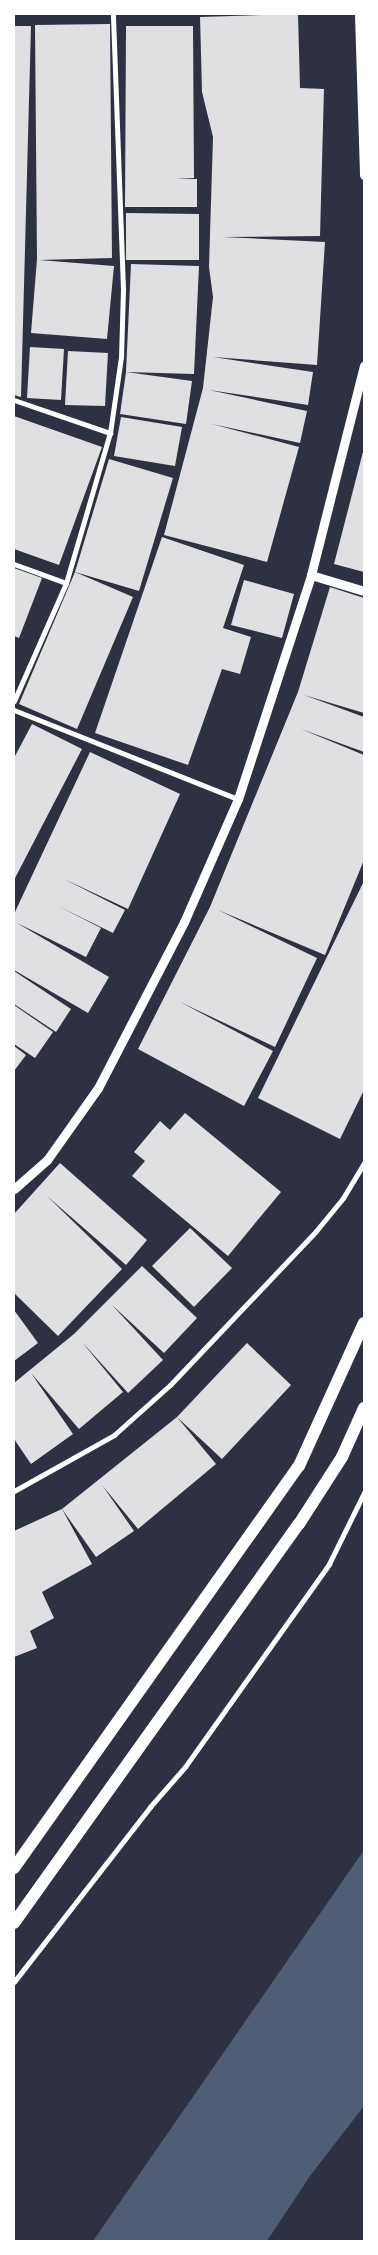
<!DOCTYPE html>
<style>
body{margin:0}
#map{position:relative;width:378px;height:2255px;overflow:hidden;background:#2d3142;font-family:Mulish,sans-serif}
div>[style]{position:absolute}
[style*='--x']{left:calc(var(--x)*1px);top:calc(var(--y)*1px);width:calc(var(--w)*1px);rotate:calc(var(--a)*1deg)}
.water>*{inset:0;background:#4f5d75}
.building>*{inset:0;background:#e0e0e3}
.pedestrian>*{height:4.5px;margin:-2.25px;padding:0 2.25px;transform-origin:2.25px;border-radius:2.25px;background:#fff}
.minor>*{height:5px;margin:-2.5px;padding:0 2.5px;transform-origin:2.5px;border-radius:2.5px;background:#fff}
.tertiary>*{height:9px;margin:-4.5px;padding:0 4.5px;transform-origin:4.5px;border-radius:4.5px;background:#fff}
.primary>*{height:12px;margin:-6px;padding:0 6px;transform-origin:6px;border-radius:6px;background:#fff}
span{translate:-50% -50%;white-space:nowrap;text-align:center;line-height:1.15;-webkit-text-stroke:4px #fff;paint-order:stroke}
.frame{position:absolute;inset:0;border:15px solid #fff;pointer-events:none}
</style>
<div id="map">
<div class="water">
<div style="clip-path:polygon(364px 1850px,364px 2106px,310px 2176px,267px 2241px,93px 2241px)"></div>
</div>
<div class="building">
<div style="clip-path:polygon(298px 14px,300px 88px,324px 89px,320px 236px,223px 237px,325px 242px,317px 365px,213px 357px,313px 372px,308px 405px,209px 390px,307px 411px,300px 443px,212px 424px,299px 447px,267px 562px,164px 535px,203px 388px,213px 297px,209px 267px,213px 137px,202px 92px,200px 17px)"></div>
<div style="clip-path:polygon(110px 24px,112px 258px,39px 260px,114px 266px,107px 339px,31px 333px,37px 259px,35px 25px)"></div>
<div style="clip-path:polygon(14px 26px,31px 26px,21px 397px,14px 395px)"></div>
<div style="clip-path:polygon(126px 26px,193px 26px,194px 178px,176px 179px,197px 179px,197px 207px,125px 207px)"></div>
<div style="clip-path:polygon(126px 213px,199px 214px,199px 260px,126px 260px)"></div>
<div style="clip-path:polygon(131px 264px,199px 266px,194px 374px,126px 372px,192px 381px,186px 424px,120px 414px,126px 372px)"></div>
<div style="clip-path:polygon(30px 347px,64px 349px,61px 400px,27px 398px)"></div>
<div style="clip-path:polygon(68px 351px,108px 353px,105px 406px,65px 405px)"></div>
<div style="clip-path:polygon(14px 416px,102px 447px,59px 565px,14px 549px)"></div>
<div style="clip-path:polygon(121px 417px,182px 427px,175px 466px,114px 456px)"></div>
<div style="clip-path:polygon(364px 448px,364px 572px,334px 564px)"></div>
<div style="clip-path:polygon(109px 459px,173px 478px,139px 591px,75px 572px)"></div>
<div style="clip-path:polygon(162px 537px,244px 565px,223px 628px,251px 637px,240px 674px,222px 669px,188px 765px,95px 733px)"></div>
<div style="clip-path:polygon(14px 568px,42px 578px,19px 638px,14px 636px)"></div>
<div style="clip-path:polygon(75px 572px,133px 597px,77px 729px,19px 704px)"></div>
<div style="clip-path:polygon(244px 580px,294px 594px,282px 638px,231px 625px)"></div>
<div style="clip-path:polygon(330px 587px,364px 598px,364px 713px,304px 695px,364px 717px,364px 752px,301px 729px,364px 755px,364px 860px,325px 955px,218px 910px,317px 958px,275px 1047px,180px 1002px,273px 1051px,244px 1106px,138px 1049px,210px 907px,298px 692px)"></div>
<div style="clip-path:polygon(32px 724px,82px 749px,14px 880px,14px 758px)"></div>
<div style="clip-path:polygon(90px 752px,180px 794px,128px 909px,64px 879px,125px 910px,113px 933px,58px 906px,101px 928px,86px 957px,17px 923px,109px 977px,88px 1013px,14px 970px,14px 914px)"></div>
<div style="clip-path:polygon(364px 881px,364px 1090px,340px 1139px,258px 1098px)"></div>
<div style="clip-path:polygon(14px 971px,71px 1009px,56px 1032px,14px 1004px)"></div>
<div style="clip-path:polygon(14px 1005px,53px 1032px,35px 1058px,14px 1044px)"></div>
<div style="clip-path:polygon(14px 1046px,26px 1055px,14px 1071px)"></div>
<div style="clip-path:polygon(185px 1113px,281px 1192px,228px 1256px,132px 1176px,145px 1161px,134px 1152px,160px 1121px,170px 1130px)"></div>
<div style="clip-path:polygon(60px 1163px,147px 1240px,126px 1265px,47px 1196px,122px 1269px,58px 1336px,14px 1293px,14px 1214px)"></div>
<div style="clip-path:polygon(190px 1228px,232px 1268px,194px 1307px,152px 1266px)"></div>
<div style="clip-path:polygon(142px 1266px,197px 1318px,164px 1353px,112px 1305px,163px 1360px,128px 1393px,82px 1342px,123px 1392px,79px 1429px,31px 1373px,73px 1434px,31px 1464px,14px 1439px,14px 1383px,74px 1334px)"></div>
<div style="clip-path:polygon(14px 1310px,38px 1343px,14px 1361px)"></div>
<div style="clip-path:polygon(247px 1343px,291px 1385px,222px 1459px,177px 1417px,216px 1464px,138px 1529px,102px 1485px,134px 1531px,96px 1557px,62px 1509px,177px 1417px)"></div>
<div style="clip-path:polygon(62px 1509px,92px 1564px,42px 1592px,54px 1618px,30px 1631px,37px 1648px,14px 1657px,14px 1531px)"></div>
</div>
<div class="pedestrian">
<div style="--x:14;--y:1982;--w:222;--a:-52.1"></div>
<div style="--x:150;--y:1807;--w:53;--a:-48.8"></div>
<div style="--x:185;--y:1767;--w:249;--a:-54.6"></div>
<div style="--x:329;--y:1564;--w:79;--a:-63.8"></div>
</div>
<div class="minor">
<div style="--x:14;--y:400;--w:102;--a:19"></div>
<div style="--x:14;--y:564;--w:55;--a:20.1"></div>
<div style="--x:14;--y:701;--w:129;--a:-66.2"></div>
<div style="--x:66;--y:583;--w:156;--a:-73.7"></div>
<div style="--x:110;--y:433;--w:77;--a:-81.8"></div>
<div style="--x:121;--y:357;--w:68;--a:-88.3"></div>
<div style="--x:123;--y:289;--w:275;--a:-92.1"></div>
<div style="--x:14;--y:710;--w:241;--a:21.7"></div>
<div style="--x:14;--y:1491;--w:115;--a:-29.2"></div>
<div style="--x:114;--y:1435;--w:75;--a:-41.8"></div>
<div style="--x:170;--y:1385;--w:212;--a:-46.5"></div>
<div style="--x:316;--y:1231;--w:43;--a:-50.7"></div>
<div style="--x:343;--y:1198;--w:41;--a:-59"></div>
</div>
<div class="tertiary">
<div style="--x:359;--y:14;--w:161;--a:88.2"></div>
<div style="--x:311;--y:575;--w:55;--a:16.8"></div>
<div style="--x:14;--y:1189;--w:44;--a:-41.3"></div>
<div style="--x:47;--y:1160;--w:88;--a:-54.7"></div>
<div style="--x:98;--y:1088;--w:187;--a:-62.6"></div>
<div style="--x:184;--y:922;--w:134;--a:-66.3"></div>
<div style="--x:238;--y:799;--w:236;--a:-71.9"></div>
<div style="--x:311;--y:575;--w:216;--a:-75.8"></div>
</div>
<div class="primary">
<div style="--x:14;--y:1868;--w:493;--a:-54.7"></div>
<div style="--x:299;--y:1466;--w:157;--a:-65.6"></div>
<div style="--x:14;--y:1923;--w:490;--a:-54.5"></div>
<div style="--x:299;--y:1524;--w:80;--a:-57.3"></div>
<div style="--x:342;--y:1457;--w:54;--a:-65.8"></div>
</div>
<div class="frame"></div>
</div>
